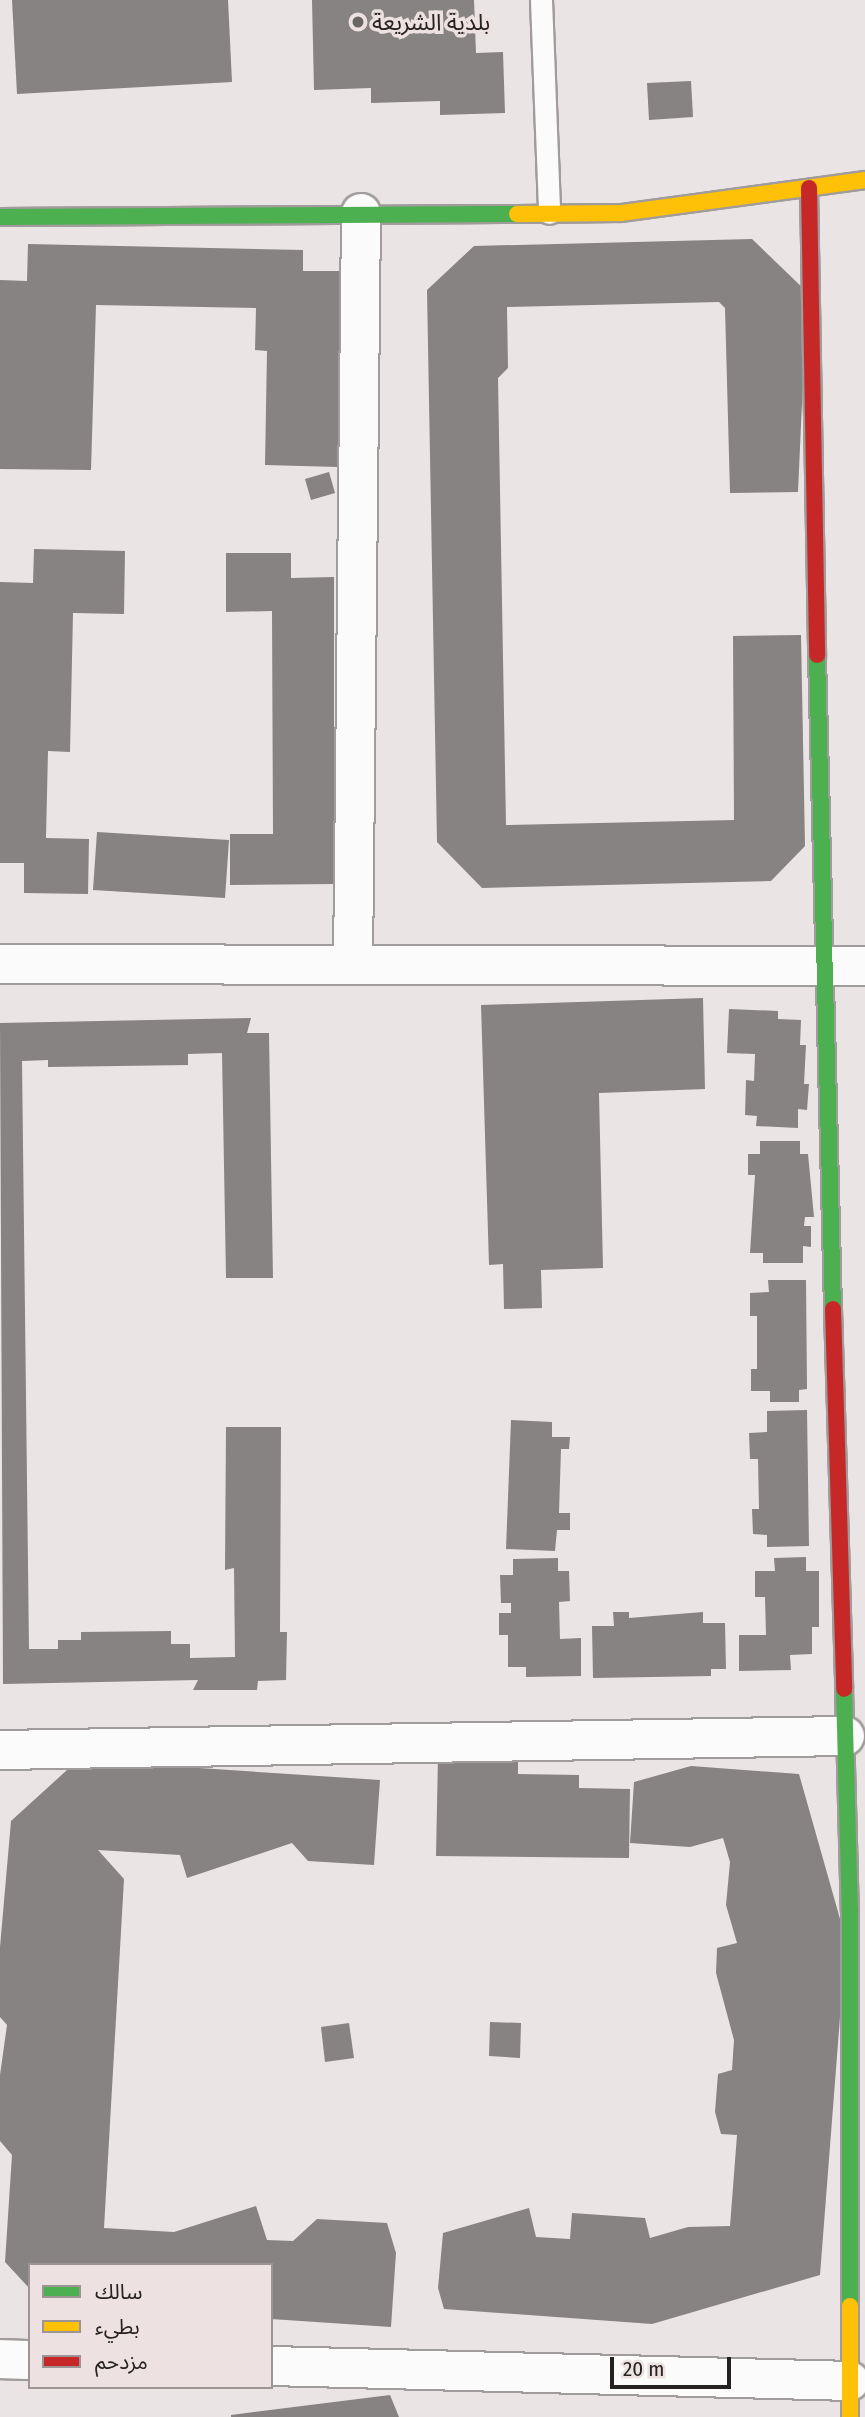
<!DOCTYPE html>
<meta charset="utf-8">
<style>
body{margin:0}
#map{position:relative;width:865px;height:2417px;overflow:hidden;background:#eae4e4;font-family:"Fira Sans Condensed","Noto Sans Arabic",sans-serif}
div>[style]{position:absolute}
[style*='--x']{left:calc(var(--x)*1px);top:calc(var(--y)*1px);width:calc(var(--w)*1px);rotate:calc(var(--a)*1deg)}
.building>*{inset:0;background:#878383}
.roads{filter:drop-shadow(2px 0 #a09c9b) drop-shadow(-2px 0 #a09c9b) drop-shadow(0 2px #a09c9b) drop-shadow(0 -2px #a09c9b)}
.lane>*{height:21px;margin:-10.5px;padding:0 10.5px;transform-origin:10.5px;border-radius:10.5px;background:#fcfbfb}
.street>*{height:38px;margin:-19px;padding:0 19px;transform-origin:19px;border-radius:19px;background:#fcfbfb}
.fast>*{height:16px;margin:-8px;padding:0 8px;transform-origin:8px;border-radius:8px;background:#4caf50}
.slow>*{height:16px;margin:-8px;padding:0 8px;transform-origin:8px;border-radius:8px;background:#ffc107}
.jam>*{height:16px;margin:-8px;padding:0 8px;transform-origin:8px;border-radius:8px;background:#c62828}
.dots>*{width:19px;height:19px;translate:-50% -50%;box-sizing:border-box;border:4px solid #ede2e1;border-radius:50%}
span{translate:-50% -50%;white-space:nowrap;text-align:center;line-height:1.15;-webkit-text-stroke:7px #ede2e1;paint-order:stroke}
.poi-label{font-size:23px;color:#262222}
.left{translate:0 -50%;text-align:left}
.legend{position:absolute;left:28px;top:2263px;width:245px;height:126px;box-sizing:border-box;background:#ede2e1;border:2px solid #9d9595;margin:0;padding:9px 12px;list-style:none;font-size:21px;color:#262222}
.legend li{display:flex;align-items:center;gap:14px;height:35px}
.legend b{width:35px;border:2px solid #9d9595}
.scale{position:absolute;left:610px;top:2357px;width:121px;height:32px;box-sizing:border-box;border:4px solid #262222;border-top:0;padding-left:9px;font-size:21px;line-height:24px;white-space:nowrap;color:#262222;-webkit-text-stroke:5px #ede2e1;paint-order:stroke}
</style>
<div id="map">
<div class="building">
<div style="clip-path:polygon(12px 0,228px 0,232px 82px,17px 94px)"></div>
<div style="clip-path:polygon(312px 0,474px 0,476px 53px,503px 52px,505px 113px,440px 115px,440px 101px,371px 103px,371px 88px,314px 90px)"></div>
<div style="clip-path:polygon(691px 81px,693px 117px,649px 120px,647px 83px)"></div>
<div style="clip-path:polygon(752px 239px,807px 292px,798px 492px,730px 493px,725px 308px,719px 302px,507px 307px,508px 368px,498px 378px,506px 825px,734px 820px,733px 636px,801px 635px,805px 846px,771px 881px,482px 888px,437px 842px,427px 290px,474px 246px)"></div>
<div style="clip-path:polygon(28px 244px,303px 250px,303px 271px,343px 271px,338px 467px,265px 465px,267px 351px,255px 350px,256px 308px,96px 305px,91px 470px,0 469px,0 280px,27px 281px)"></div>
<div style="clip-path:polygon(329px 472px,335px 493px,311px 500px,305px 479px)"></div>
<div style="clip-path:polygon(34px 549px,125px 551px,124px 614px,73px 613px,70px 752px,48px 751px,46px 838px,89px 839px,88px 894px,24px 893px,24px 863px,0 863px,0 582px,33px 583px)"></div>
<div style="clip-path:polygon(226px 553px,291px 553px,291px 578px,334px 577px,334px 884px,230px 885px,230px 834px,273px 834px,272px 611px,226px 612px)"></div>
<div style="clip-path:polygon(97px 832px,229px 840px,225px 898px,93px 890px)"></div>
<div style="clip-path:polygon(703px 998px,705px 1089px,599px 1093px,603px 1268px,541px 1270px,542px 1308px,504px 1309px,503px 1264px,489px 1265px,481px 1005px)"></div>
<div style="clip-path:polygon(729px 1009px,778px 1011px,778px 1019px,801px 1020px,800px 1045px,806px 1045px,804px 1084px,809px 1084px,807px 1110px,798px 1109px,798px 1128px,756px 1126px,757px 1116px,745px 1115px,746px 1080px,754px 1081px,755px 1054px,727px 1053px)"></div>
<div style="clip-path:polygon(251px 1018px,247px 1033px,269px 1033px,273px 1278px,226px 1278px,222px 1053px,188px 1054px,188px 1065px,48px 1067px,48px 1060px,22px 1061px,29px 1649px,58px 1649px,58px 1640px,81px 1640px,81px 1632px,171px 1631px,171px 1644px,190px 1644px,190px 1658px,235px 1657px,234px 1568px,225px 1570px,226px 1427px,281px 1427px,280px 1632px,287px 1632px,286px 1680px,258px 1681px,257px 1690px,193px 1690px,198px 1680px,3px 1684px,0 1023px)"></div>
<div style="clip-path:polygon(760px 1141px,800px 1141px,800px 1154px,808px 1154px,814px 1217px,805px 1217px,804px 1226px,811px 1226px,811px 1247px,803px 1246px,803px 1263px,763px 1263px,763px 1253px,750px 1253px,755px 1175px,748px 1175px,748px 1154px,760px 1154px)"></div>
<div style="clip-path:polygon(768px 1280px,806px 1280px,807px 1389px,799px 1390px,799px 1402px,770px 1402px,770px 1391px,751px 1391px,751px 1369px,757px 1369px,757px 1316px,750px 1316px,750px 1293px,769px 1292px)"></div>
<div style="clip-path:polygon(807px 1410px,809px 1546px,767px 1547px,767px 1535px,753px 1534px,752px 1509px,759px 1509px,758px 1459px,750px 1459px,749px 1433px,767px 1432px,767px 1411px)"></div>
<div style="clip-path:polygon(511px 1420px,552px 1422px,552px 1437px,570px 1437px,569px 1449px,561px 1449px,559px 1513px,570px 1513px,570px 1530px,557px 1530px,555px 1551px,506px 1549px)"></div>
<div style="clip-path:polygon(806px 1557px,806px 1571px,819px 1571px,819px 1627px,812px 1627px,812px 1654px,790px 1655px,791px 1670px,739px 1671px,739px 1635px,766px 1635px,765px 1597px,755px 1597px,755px 1571px,775px 1571px,774px 1558px)"></div>
<div style="clip-path:polygon(558px 1558px,558px 1571px,569px 1571px,570px 1601px,559px 1602px,560px 1639px,581px 1638px,581px 1676px,526px 1677px,526px 1667px,508px 1667px,508px 1635px,499px 1635px,499px 1613px,511px 1613px,511px 1603px,501px 1603px,500px 1575px,513px 1575px,513px 1559px)"></div>
<div style="clip-path:polygon(613px 1612px,629px 1612px,629px 1618px,703px 1612px,703px 1623px,725px 1623px,726px 1669px,711px 1669px,711px 1676px,593px 1678px,592px 1626px,614px 1626px)"></div>
<div style="clip-path:polygon(438px 1756px,518px 1758px,518px 1774px,579px 1775px,579px 1788px,630px 1789px,629px 1858px,436px 1856px)"></div>
<div style="clip-path:polygon(78px 1760px,380px 1780px,374px 1865px,308px 1861px,292px 1843px,187px 1878px,180px 1855px,98px 1850px,124px 1879px,104px 2228px,174px 2232px,256px 2206px,267px 2240px,293px 2241px,317px 2219px,387px 2223px,396px 2253px,391px 2327px,271px 2319px,271px 2265px,30px 2265px,30px 2289px,5px 2262px,12px 2155px,0 2141px,0 2075px,7px 2025px,0 2017px,0 1947px,11px 1821px)"></div>
<div style="clip-path:polygon(691px 1766px,799px 1774px,846px 1940px,820px 2275px,652px 2324px,444px 2309px,438px 2288px,443px 2233px,529px 2208px,536px 2237px,570px 2239px,572px 2213px,645px 2218px,650px 2238px,688px 2227px,730px 2226px,737px 2135px,721px 2134px,715px 2112px,718px 2074px,732px 2070px,734px 2040px,716px 1973px,717px 1948px,737px 1943px,726px 1905px,730px 1862px,723px 1838px,690px 1847px,630px 1843px,634px 1782px)"></div>
<div style="clip-path:polygon(490px 2022px,521px 2023px,520px 2058px,489px 2056px)"></div>
<div style="clip-path:polygon(349px 2023px,354px 2058px,325px 2062px,321px 2027px)"></div>
<div style="clip-path:polygon(390px 2395px,399px 2417px,231px 2417px,231px 2415px)"></div>
</div>
<div class="roads">
<div class="lane">
<div style="--x:541;--y:0;--w:213;--a:87.8"></div>
</div>
<div class="street">
<div style="--x:0;--y:964;--w:865;--a:0.13"></div>
<div style="--x:353;--y:965;--w:752;--a:-89.39"></div>
<div style="--x:0;--y:1750;--w:845;--a:-0.95"></div>
<div style="--x:0;--y:2359;--w:30;--a:2"></div>
<div style="--x:271;--y:2366;--w:579;--a:1.48"></div>
</div>
<div class="fast">
<div style="--x:0;--y:217;--w:517;--a:-0.33"></div>
<div style="--x:817;--y:655;--w:654;--a:88.6"></div>
<div style="--x:844;--y:1689;--w:222;--a:88.5"></div>
<div style="--x:850;--y:1911;--w:395;--a:90"></div>
</div>
<div class="slow">
<div style="--x:517;--y:214;--w:104;--a:-0.6"></div>
<div style="--x:621;--y:213;--w:246;--a:-7.7"></div>
<div style="--x:850;--y:2306;--w:111;--a:90"></div>
</div>
<div class="jam">
<div style="--x:809;--y:188;--w:467;--a:89"></div>
<div style="--x:833;--y:1309;--w:380;--a:88.3"></div>
</div>
</div>
<div class="dots">
<div style="left:358px;top:22px;background:#6b6666"></div>
</div>
<div class="poi-label">
<span class="left" style="left:372px;top:22px">بلدية الشريعة</span>
</div>
<ul class="legend">
<li><b style="height:9px;background:#4caf50"></b>سالك</li>
<li><b style="height:9px;background:#ffc107"></b>بطيء</li>
<li><b style="height:9px;background:#c62828"></b>مزدحم</li>
</ul>
<div class="scale">20 m</div>
</div>
